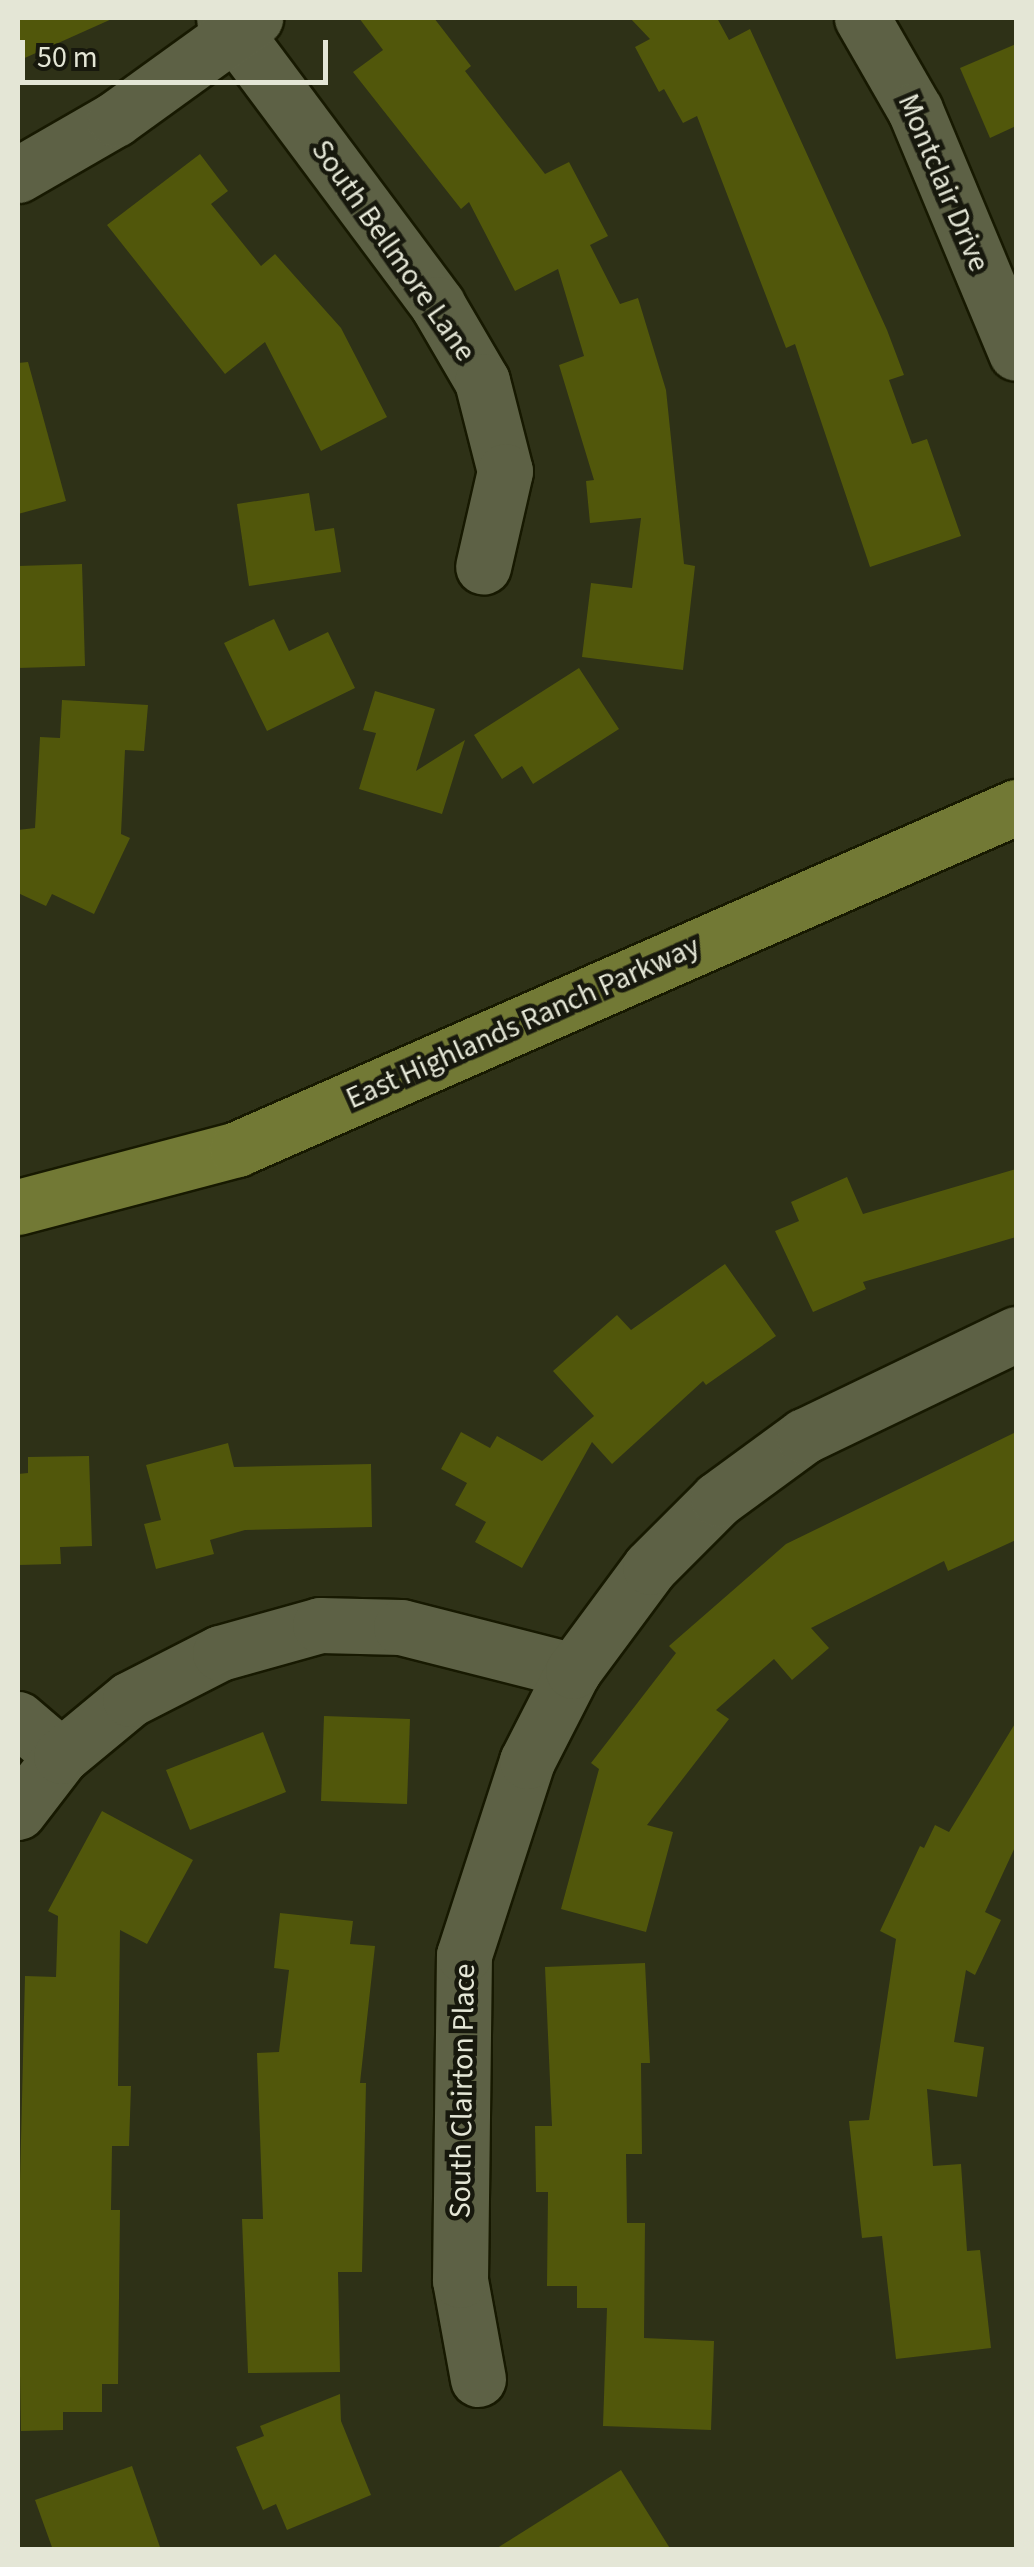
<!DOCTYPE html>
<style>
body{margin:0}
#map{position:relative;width:1034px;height:2567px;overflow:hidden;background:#2e3117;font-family:"Source Sans 3",sans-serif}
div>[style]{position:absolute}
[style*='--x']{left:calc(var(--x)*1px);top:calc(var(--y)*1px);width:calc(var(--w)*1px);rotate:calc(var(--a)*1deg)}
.building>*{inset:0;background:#51570b}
.roads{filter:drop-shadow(2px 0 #171901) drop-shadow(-2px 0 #171901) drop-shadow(0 2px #171901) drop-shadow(0 -2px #171901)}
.minor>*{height:55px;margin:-27.5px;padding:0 27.5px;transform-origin:27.5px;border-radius:27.5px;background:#5d6145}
.major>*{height:55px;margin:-27.5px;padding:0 27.5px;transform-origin:27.5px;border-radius:27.5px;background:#727935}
span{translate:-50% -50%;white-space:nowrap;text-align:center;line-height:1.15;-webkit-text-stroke:9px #17180d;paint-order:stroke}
.street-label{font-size:30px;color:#e4e6d6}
.frame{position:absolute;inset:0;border:20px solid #e4e6d6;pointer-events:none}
.scale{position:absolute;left:20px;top:40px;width:308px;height:45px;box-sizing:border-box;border:5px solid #e4e6d6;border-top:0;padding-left:12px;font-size:30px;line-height:35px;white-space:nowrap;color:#e4e6d6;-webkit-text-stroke:8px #17180d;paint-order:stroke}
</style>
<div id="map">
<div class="building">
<div style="clip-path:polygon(18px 18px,114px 18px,18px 61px)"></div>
<div style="clip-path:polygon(359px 18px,434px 18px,471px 66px,465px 71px,545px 174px,569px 162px,608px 236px,590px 245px,620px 304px,638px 298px,666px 390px,684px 564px,695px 566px,683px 670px,582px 657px,591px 583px,632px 588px,641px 518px,590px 523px,586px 481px,594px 480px,559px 365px,584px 356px,558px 269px,515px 291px,469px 202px,461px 209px,353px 72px,383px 50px)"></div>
<div style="clip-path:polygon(630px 18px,717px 18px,729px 40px,750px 29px,887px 330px,904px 375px,889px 380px,912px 444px,927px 439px,961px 536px,870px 567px,795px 344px,786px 348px,697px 116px,683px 123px,664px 89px,659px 92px,635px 47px,650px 39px)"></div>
<div style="clip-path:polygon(1016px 44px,1016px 126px,990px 138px,960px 68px)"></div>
<div style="clip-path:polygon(200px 154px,228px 191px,211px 204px,261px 266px,275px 254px,341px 328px,387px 417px,321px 451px,265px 342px,225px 374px,107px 225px)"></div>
<div style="clip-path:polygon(28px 362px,66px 501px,18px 514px,18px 363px)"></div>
<div style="clip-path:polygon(309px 493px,315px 531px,334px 528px,341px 572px,249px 586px,237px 504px)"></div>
<div style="clip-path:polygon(82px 564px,85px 666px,18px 668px,18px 566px)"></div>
<div style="clip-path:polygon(274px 619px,289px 651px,328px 632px,355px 688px,267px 731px,224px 643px)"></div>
<div style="clip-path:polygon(579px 668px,619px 729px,533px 784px,522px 766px,502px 779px,474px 735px)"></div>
<div style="clip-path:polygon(375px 691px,435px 709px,416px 771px,465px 740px,442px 814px,359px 789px,376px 733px,363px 730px)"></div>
<div style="clip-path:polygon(62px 700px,148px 705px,144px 751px,125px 750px,121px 834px,130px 838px,94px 914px,52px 894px,46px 906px,18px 893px,18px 830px,35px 828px,40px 737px,60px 738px)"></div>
<div style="clip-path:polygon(1016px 1169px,1016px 1237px,863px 1282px,866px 1289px,813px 1312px,775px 1231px,799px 1221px,791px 1202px,847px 1177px,863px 1214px)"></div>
<div style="clip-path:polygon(725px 1264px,776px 1336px,706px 1385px,703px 1381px,612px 1464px,592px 1442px,522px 1568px,475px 1542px,486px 1522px,455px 1505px,467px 1483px,441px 1469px,461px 1432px,490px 1448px,497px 1436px,542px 1461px,594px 1416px,553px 1371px,617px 1315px,631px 1330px)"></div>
<div style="clip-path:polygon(1016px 1432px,1016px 1540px,948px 1571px,944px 1561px,811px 1628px,829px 1648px,792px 1680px,774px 1659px,716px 1710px,729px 1719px,647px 1825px,673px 1832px,646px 1932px,561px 1909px,599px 1769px,591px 1763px,676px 1653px,669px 1646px,786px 1544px)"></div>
<div style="clip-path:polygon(228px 1443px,234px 1467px,371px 1464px,372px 1527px,245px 1530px,210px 1540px,214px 1554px,156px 1569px,144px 1524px,161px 1520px,146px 1465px)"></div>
<div style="clip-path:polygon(89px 1456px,92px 1546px,60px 1547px,61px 1564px,18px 1565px,18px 1474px,28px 1473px,28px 1457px)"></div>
<div style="clip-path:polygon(324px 1716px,410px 1719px,407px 1804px,321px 1801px)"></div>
<div style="clip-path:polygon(1016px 1722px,1016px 1845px,985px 1912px,1001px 1920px,975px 1975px,966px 1970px,954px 2042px,984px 2047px,977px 2097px,927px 2089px,933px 2166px,961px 2164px,967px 2251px,980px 2250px,991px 2348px,896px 2359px,882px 2236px,862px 2238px,849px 2121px,869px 2120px,896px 1939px,880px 1931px,920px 1846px,924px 1848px,935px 1825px,949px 1832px)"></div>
<div style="clip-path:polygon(263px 1732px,286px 1792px,190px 1830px,166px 1770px)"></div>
<div style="clip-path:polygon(102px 1811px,193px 1860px,147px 1944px,120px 1930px,118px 2086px,131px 2086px,129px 2146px,112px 2146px,111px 2210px,120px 2210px,118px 2384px,102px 2384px,102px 2412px,63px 2412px,63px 2430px,21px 2431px,18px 2263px,25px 1976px,56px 1977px,58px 1916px,48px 1911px)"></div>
<div style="clip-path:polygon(280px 1913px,353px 1921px,350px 1944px,375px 1946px,360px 2083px,366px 2083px,362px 2272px,338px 2272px,340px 2372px,248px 2373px,242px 2219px,263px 2219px,257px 2053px,279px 2052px,289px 1970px,274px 1968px)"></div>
<div style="clip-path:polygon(645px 1963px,650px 2063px,641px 2063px,642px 2154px,626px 2154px,627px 2223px,645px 2223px,644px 2338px,714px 2341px,711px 2430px,603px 2426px,607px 2308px,577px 2308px,577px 2286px,547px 2286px,548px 2192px,536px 2192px,535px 2126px,552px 2126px,545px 1967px)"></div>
<div style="clip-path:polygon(340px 2394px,341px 2421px,371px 2495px,287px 2530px,276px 2504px,263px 2510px,236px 2447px,264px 2436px,260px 2426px)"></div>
<div style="clip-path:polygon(132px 2466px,161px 2550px,53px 2550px,35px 2500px)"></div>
<div style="clip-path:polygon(621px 2470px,671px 2550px,494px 2550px)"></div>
</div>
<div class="roads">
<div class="minor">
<div style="--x:224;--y:18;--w:357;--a:53.3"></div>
<div style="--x:437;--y:304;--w:89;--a:59.7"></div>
<div style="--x:482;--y:381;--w:93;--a:75.7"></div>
<div style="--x:505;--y:471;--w:98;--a:102.9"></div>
<div style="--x:862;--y:18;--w:106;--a:60.1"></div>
<div style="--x:915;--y:110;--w:263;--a:67.4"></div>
<div style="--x:18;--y:175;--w:112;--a:-30"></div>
<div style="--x:115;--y:119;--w:173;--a:-35.8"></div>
<div style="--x:18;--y:1719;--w:57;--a:40.7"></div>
<div style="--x:18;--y:1812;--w:71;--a:-52.5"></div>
<div style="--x:61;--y:1756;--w:89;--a:-39.6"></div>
<div style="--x:130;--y:1699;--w:101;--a:-27.1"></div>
<div style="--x:220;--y:1653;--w:104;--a:-15.6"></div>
<div style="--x:320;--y:1625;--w:81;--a:1.4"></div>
<div style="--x:401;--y:1627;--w:178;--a:14.3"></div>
<div style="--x:478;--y:2379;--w:101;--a:-100.3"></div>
<div style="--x:460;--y:2280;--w:325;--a:-89.3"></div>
<div style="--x:464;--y:1955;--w:204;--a:-72"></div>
<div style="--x:527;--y:1761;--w:101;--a:-62.9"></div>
<div style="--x:573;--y:1671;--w:129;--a:-53.5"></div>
<div style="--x:650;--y:1567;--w:96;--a:-45"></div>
<div style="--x:718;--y:1499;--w:107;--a:-36.2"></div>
<div style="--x:804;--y:1436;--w:235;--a:-25.7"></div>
</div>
<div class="major">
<div style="--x:18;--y:1207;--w:227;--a:-14.8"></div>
<div style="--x:237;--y:1149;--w:851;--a:-23.7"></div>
</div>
</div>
<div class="street-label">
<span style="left:943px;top:183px;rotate:67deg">Montclair Drive</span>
<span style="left:393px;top:251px;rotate:55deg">South Bellmore Lane</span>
<span style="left:523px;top:1023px;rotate:-24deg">East Highlands Ranch Parkway</span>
<span style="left:463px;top:2091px;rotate:-89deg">South Clairton Place</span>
</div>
<div class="frame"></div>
<div class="scale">50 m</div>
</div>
